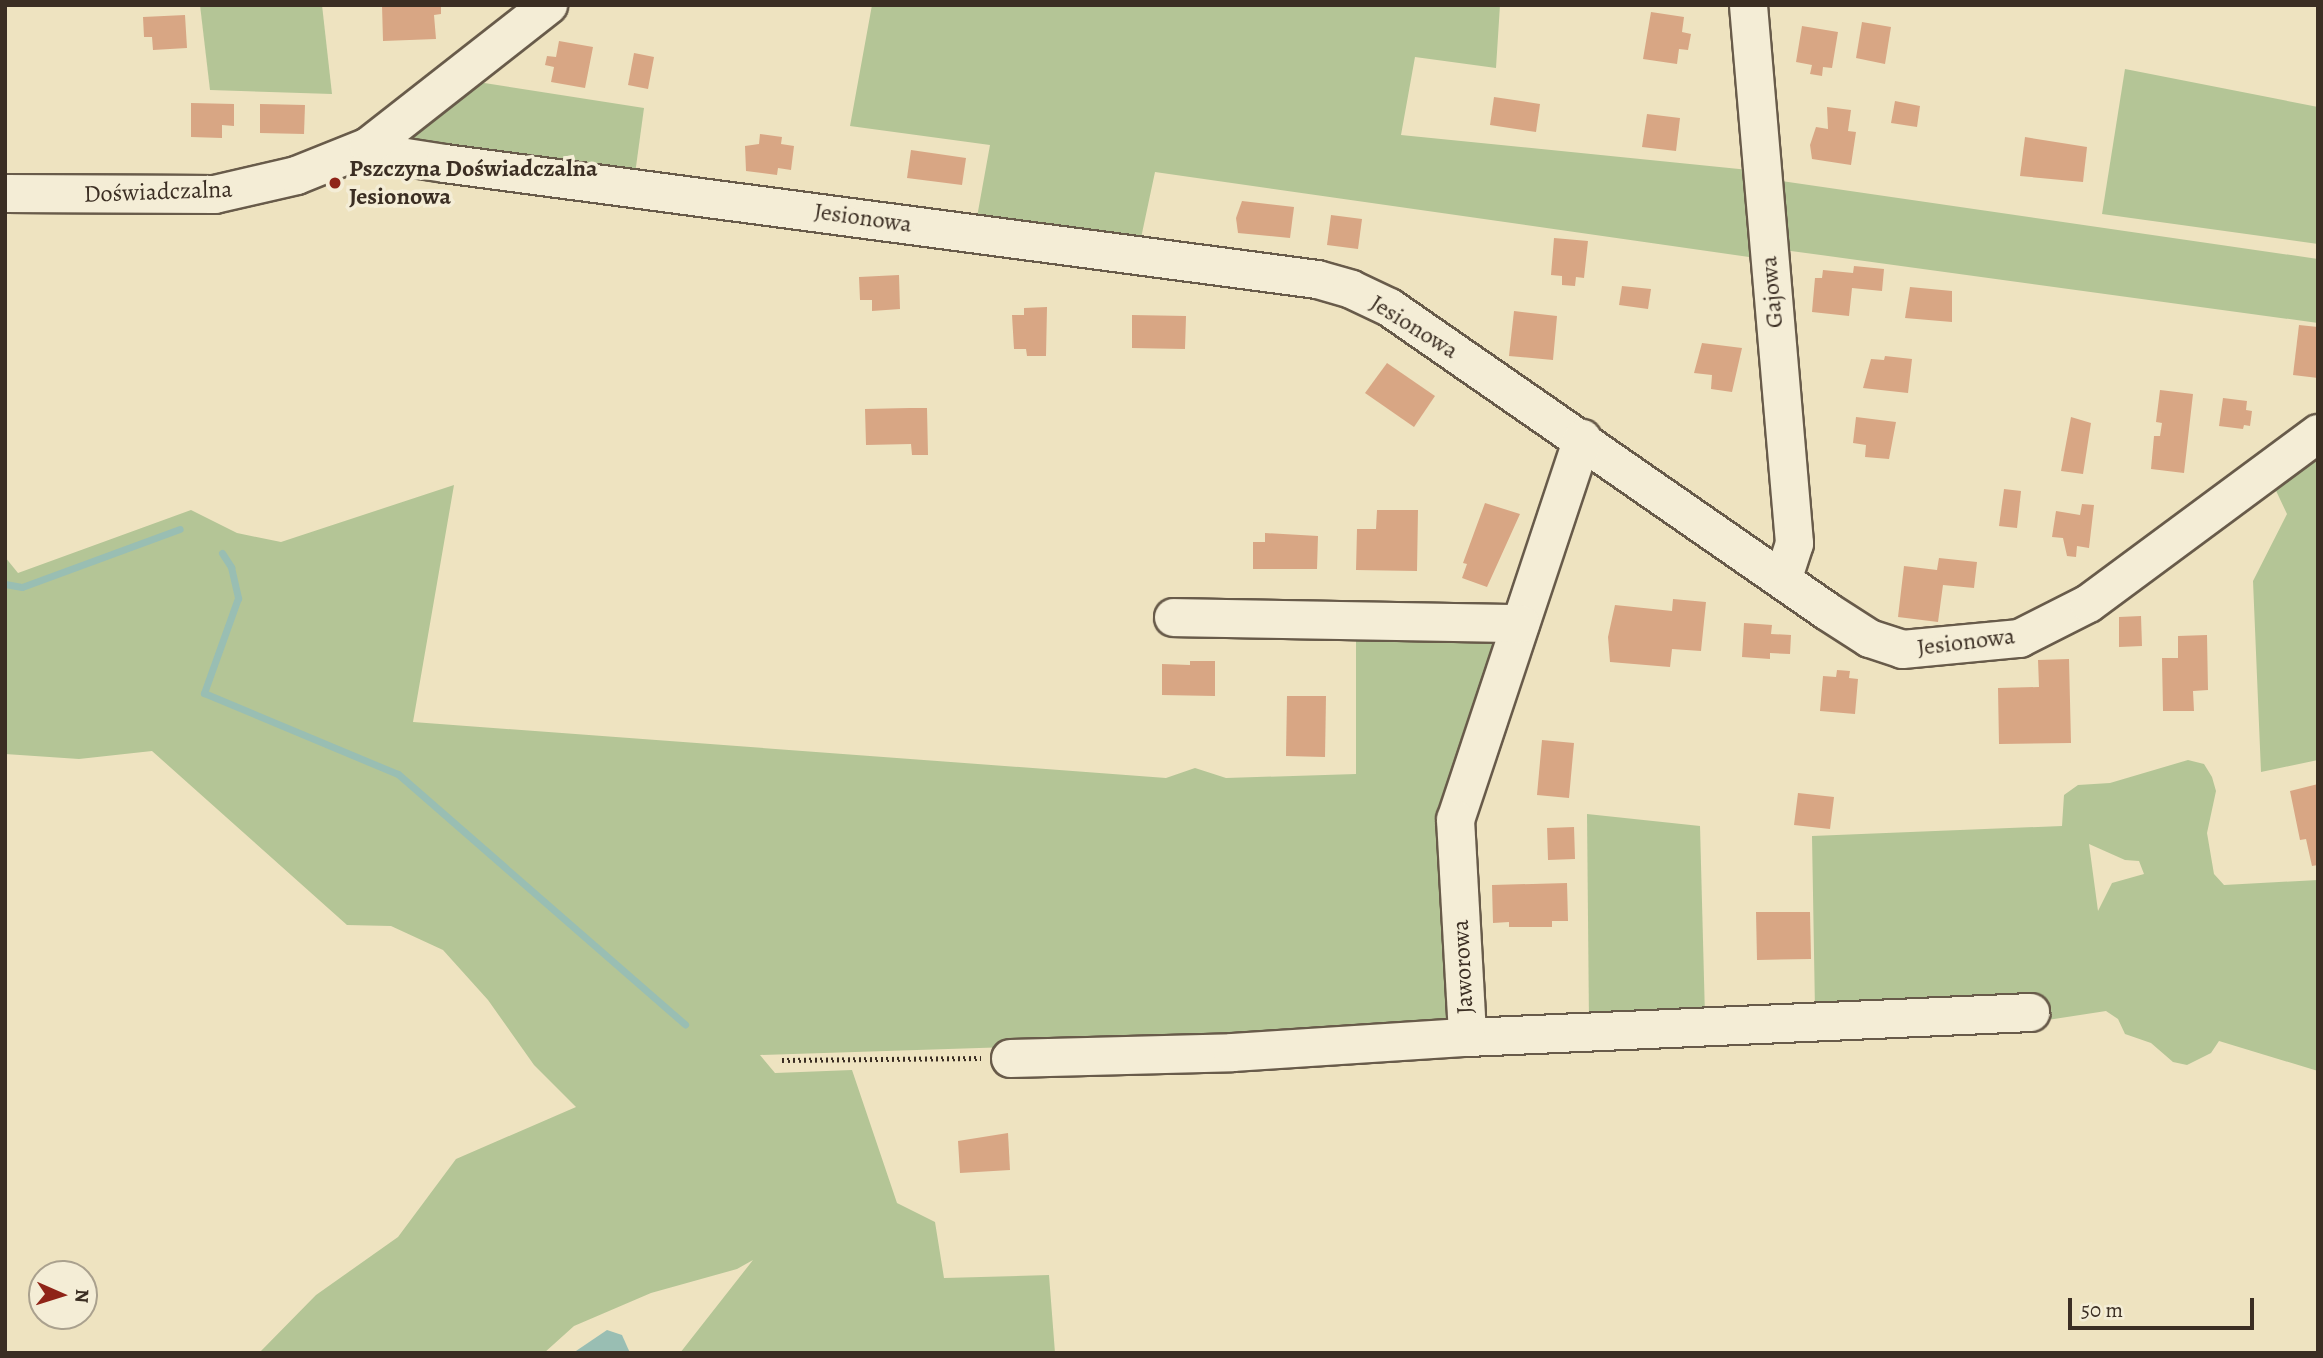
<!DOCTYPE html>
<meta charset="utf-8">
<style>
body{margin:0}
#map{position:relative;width:2323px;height:1358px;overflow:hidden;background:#eee3c0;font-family:Alegreya,serif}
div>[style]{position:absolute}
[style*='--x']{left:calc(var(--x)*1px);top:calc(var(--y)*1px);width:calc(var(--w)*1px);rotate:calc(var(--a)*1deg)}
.green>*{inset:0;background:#b4c596}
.water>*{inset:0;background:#99beb3}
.stream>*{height:7px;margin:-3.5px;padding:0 3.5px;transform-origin:3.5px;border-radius:3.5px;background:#99beb3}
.building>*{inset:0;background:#d8a684}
.path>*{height:4.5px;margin-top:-2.25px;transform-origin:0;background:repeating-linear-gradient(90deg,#3b2e23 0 2px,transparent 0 5.5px)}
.roads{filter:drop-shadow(2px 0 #685b4a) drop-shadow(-2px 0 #685b4a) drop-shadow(0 2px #685b4a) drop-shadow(0 -2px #685b4a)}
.minor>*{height:37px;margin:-18.5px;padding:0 18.5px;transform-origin:18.5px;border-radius:18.5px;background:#f4edd6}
.dots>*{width:19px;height:19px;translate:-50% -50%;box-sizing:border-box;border:4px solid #f4edd6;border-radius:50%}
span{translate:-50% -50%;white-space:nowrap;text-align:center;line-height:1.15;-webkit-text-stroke:7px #f4edd6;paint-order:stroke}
.poi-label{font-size:24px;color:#3b2e23;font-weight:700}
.left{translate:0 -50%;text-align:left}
.street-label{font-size:24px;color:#3b2e23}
.frame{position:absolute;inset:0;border:7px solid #3b2e23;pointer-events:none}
.north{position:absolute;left:28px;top:1260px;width:70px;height:70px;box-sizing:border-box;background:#f4edd6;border:2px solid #aaa18e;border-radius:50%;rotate:93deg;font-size:19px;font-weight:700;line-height:28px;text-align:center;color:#3b2e23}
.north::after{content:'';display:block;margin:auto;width:24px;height:32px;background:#8f2418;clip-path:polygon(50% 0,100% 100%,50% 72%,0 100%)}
.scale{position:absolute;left:2068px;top:1298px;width:186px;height:32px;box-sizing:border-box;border:4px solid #3b2e23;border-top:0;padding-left:9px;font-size:21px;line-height:24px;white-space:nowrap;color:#3b2e23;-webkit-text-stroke:5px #f4edd6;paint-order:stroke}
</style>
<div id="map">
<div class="green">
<div style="clip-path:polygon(200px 5px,322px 5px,332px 94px,210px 90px)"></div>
<div style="clip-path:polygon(872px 5px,1500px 5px,1496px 68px,1415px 57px,1401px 135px,1749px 170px,1756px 258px,1155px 172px,1141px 238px,977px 217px,990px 145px,850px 126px)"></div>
<div style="clip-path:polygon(2125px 69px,2318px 107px,2318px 244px,2102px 214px)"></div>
<div style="clip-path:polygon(478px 82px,644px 108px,635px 174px,402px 139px)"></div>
<div style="clip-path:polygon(1775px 180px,2318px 259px,2318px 323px,1777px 249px)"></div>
<div style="clip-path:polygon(2318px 444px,2318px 760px,2261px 772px,2253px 581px,2287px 514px,2270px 478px)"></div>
<div style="clip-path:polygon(454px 485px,413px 722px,1166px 778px,1195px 768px,1226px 778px,1356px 774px,1356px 631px,1490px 633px,1498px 650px,1448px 815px,1454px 1017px,1440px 1030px,1395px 1035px,760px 1055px,775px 1073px,852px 1070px,897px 1203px,935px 1222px,944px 1278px,1049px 1275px,1055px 1353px,680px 1353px,753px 1260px,737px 1269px,651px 1293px,574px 1326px,544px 1353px,259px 1353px,316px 1295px,398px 1237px,456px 1159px,576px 1107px,534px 1065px,488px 1000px,443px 950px,391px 926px,347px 925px,152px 751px,79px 759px,5px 754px,5px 557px,18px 573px,191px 510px,237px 533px,281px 542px)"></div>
<div style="clip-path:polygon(evenodd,2188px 760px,2204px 764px,2212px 777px,2216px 791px,2207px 833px,2214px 874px,2224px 885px,2318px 880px,2318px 1071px,2219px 1041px,2211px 1053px,2187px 1065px,2173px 1062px,2151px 1043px,2125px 1034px,2118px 1019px,2106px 1011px,2041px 1021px,1815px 1011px,1812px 836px,2062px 826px,2064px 795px,2078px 785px,2110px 783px,2188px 760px,2089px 844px,2125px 860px,2139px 861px,2144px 874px,2112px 883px,2098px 911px,2089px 844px)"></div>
<div style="clip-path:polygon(1587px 814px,1700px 826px,1705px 1017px,1589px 1022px)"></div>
</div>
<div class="water">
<div style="clip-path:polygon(607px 1330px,622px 1335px,630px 1353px,573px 1353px)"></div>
</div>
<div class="stream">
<div style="--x:222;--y:553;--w:17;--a:57"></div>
<div style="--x:231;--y:567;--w:32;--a:77"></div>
<div style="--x:238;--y:598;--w:101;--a:109.7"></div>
<div style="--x:204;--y:693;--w:210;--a:22.7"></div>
<div style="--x:398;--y:774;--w:381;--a:41.1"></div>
<div style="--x:5;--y:584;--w:17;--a:10"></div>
<div style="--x:22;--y:587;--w:168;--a:-20.2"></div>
</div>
<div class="building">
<div style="clip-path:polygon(382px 5px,441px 5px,441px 14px,434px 15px,436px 39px,383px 41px)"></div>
<div style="clip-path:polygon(1651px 12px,1684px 17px,1682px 32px,1691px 34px,1688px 50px,1679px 49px,1677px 64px,1643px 59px)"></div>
<div style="clip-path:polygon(185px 15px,187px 48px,153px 50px,152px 37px,144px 37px,143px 17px)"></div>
<div style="clip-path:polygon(1862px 22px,1891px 27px,1885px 64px,1856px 58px)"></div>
<div style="clip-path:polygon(1802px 26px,1838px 32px,1832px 68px,1823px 67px,1822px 76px,1810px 74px,1812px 65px,1796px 62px)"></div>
<div style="clip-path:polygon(559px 41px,593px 47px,585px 88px,551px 82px,554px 67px,545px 65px,547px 56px,556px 57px)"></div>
<div style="clip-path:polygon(634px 53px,654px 57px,648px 89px,628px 85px)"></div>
<div style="clip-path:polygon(1494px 97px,1540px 104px,1536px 132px,1490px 125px)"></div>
<div style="clip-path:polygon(1895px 101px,1920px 106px,1917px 127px,1891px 123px)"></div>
<div style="clip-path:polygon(191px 103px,234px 104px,234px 126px,222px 125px,222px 138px,191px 137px)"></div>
<div style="clip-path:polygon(260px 104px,305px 105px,304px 134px,260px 133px)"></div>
<div style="clip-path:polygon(1827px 107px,1851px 110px,1848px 131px,1856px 132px,1851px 165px,1812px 159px,1810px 145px,1816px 127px,1828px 129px)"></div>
<div style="clip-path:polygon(1647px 114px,1680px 118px,1676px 151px,1642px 147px)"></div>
<div style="clip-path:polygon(760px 134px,782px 137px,781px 144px,794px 146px,791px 170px,778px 168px,777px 175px,746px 171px,745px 146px,759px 144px)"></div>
<div style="clip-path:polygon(2025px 137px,2087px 147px,2083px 182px,2020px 176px)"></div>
<div style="clip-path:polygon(911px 150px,966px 158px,962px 185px,907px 178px)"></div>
<div style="clip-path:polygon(1242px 201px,1294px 207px,1290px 238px,1238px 233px,1236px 218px)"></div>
<div style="clip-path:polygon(1331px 215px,1362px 219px,1358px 249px,1327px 245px)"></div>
<div style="clip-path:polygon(1554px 238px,1588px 241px,1584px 278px,1576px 277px,1575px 286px,1562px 285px,1562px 276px,1551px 275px)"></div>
<div style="clip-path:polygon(1854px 266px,1884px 269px,1882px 291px,1852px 288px,1849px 316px,1812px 312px,1815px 278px,1822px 278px,1823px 270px,1853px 273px)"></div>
<div style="clip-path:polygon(899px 275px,900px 309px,872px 311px,872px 300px,860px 300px,859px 277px)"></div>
<div style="clip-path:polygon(1622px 286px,1651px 289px,1648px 309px,1619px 305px)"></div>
<div style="clip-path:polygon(1910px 287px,1952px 291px,1952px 322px,1905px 318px)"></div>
<div style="clip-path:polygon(1047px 307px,1046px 356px,1027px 356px,1026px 349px,1014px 349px,1012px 315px,1024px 315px,1024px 308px)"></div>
<div style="clip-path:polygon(1514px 311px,1557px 316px,1553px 360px,1509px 356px)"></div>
<div style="clip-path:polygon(1132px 315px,1186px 316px,1185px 349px,1132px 348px)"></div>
<div style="clip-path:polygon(2299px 325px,2318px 327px,2318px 378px,2293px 375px)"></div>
<div style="clip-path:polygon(1702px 343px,1742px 348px,1732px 392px,1711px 389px,1712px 375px,1694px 373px)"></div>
<div style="clip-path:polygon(1885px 356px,1912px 359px,1908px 393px,1863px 388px,1871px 359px,1884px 360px)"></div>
<div style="clip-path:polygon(1387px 363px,1435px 396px,1414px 427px,1365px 393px)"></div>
<div style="clip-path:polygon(2160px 390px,2193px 394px,2184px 473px,2151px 469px,2154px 436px,2160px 436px,2162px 423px,2156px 422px)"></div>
<div style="clip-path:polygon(2223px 398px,2247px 401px,2246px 410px,2252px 411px,2250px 426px,2244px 425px,2243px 429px,2219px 426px)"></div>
<div style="clip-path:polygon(910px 408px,927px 408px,928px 455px,912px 455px,911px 444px,866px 445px,865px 409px)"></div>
<div style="clip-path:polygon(1856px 417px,1896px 422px,1889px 459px,1865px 457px,1866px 445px,1853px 443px)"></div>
<div style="clip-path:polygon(2071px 417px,2091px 423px,2083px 474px,2061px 471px)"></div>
<div style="clip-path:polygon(2004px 489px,2021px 491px,2017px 528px,1999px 526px)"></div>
<div style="clip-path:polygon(1485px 503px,1520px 514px,1487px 587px,1462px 578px,1467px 564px,1463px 563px)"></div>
<div style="clip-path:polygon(2082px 504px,2094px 505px,2089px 548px,2077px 546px,2076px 557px,2067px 556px,2063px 538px,2052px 537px,2056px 511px,2080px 515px)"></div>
<div style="clip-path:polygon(1377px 510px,1418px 510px,1417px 571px,1356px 570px,1357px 529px,1376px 529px)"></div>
<div style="clip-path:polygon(1265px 533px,1318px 536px,1317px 569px,1253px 569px,1253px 542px,1265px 542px)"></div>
<div style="clip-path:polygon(1939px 558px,1977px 562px,1974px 588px,1943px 585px,1938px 622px,1898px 617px,1904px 566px,1937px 570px)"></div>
<div style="clip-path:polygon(1673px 599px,1706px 602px,1701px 651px,1672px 649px,1670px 667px,1610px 662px,1608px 637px,1615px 605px,1672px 611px)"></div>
<div style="clip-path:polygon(2141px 616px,2142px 646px,2119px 647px,2119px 617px)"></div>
<div style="clip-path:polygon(1744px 623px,1772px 625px,1771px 634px,1791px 635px,1790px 654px,1770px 653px,1770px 659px,1742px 657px)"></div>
<div style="clip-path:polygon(2207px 635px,2208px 690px,2193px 691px,2194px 711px,2163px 711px,2162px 658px,2178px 658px,2178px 636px)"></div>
<div style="clip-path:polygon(2069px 659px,2071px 743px,1999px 744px,1998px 688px,2039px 687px,2038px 660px)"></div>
<div style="clip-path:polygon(1190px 661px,1215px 661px,1215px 696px,1162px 695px,1162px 664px,1190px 665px)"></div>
<div style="clip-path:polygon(1837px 670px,1850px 671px,1849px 678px,1858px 679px,1855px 714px,1820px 711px,1823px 676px,1836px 677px)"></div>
<div style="clip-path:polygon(1287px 696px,1326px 696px,1325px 757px,1286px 756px)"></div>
<div style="clip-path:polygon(1542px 740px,1574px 743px,1569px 798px,1537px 795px)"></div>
<div style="clip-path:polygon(2318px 784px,2318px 865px,2312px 866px,2306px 839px,2300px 840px,2290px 791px)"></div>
<div style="clip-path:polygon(1798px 793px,1834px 797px,1830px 829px,1794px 825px)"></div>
<div style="clip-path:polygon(1574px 827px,1575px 859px,1548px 860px,1547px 828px)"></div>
<div style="clip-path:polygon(1567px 883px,1568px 921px,1552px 921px,1552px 927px,1509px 927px,1509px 922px,1493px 923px,1492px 885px)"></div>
<div style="clip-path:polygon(1756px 912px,1810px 912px,1811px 959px,1757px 960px)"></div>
<div style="clip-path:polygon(1008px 1133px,1010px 1170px,960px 1173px,958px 1141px)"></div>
</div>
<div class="path">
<div style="--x:782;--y:1060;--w:199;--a:-0.6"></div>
</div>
<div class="roads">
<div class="minor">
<div style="--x:1748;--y:5;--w:540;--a:85.11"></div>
<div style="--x:1794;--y:543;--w:36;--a:108"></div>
<div style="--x:368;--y:146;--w:27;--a:20"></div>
<div style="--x:393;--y:155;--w:52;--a:8.9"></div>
<div style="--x:444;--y:163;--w:881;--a:7.57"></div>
<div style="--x:1317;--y:279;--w:35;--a:16"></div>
<div style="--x:1351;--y:289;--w:42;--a:25.3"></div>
<div style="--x:1389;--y:307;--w:533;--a:34.76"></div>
<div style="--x:1827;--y:611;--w:50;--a:32.7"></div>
<div style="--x:1869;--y:638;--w:35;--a:18"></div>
<div style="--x:1902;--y:649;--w:118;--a:-5.4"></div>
<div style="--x:2019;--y:638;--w:77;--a:-26.9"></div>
<div style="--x:2088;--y:603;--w:286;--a:-36.5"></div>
<div style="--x:5;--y:193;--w:209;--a:0.3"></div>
<div style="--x:214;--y:194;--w:84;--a:-13"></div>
<div style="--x:296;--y:175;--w:78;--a:-21.9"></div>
<div style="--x:368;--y:146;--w:229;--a:-38.1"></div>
<div style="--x:1582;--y:438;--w:402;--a:108.4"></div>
<div style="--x:1455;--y:819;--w:218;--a:86.8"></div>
<div style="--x:1467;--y:1037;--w:564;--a:-2.54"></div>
<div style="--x:1173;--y:617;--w:347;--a:1"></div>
<div style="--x:1010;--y:1058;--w:222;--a:-1.5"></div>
<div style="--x:1232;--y:1052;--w:235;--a:-3.7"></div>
</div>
</div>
<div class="dots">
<div style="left:335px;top:183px;background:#8f2418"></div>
</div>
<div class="poi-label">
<span class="left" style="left:349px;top:183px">Pszczyna Doświadczalna<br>Jesionowa</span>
</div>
<div class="street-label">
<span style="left:158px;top:192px;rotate:-2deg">Doświadczalna</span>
<span style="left:863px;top:218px;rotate:8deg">Jesionowa</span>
<span style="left:1772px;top:292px;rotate:-95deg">Gajowa</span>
<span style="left:1414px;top:327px;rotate:32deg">Jesionowa</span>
<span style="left:1966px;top:642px;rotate:-7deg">Jesionowa</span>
<span style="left:1463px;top:967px;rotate:-93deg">Jaworowa</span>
</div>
<div class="frame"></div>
<div class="north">N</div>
<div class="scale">50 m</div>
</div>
